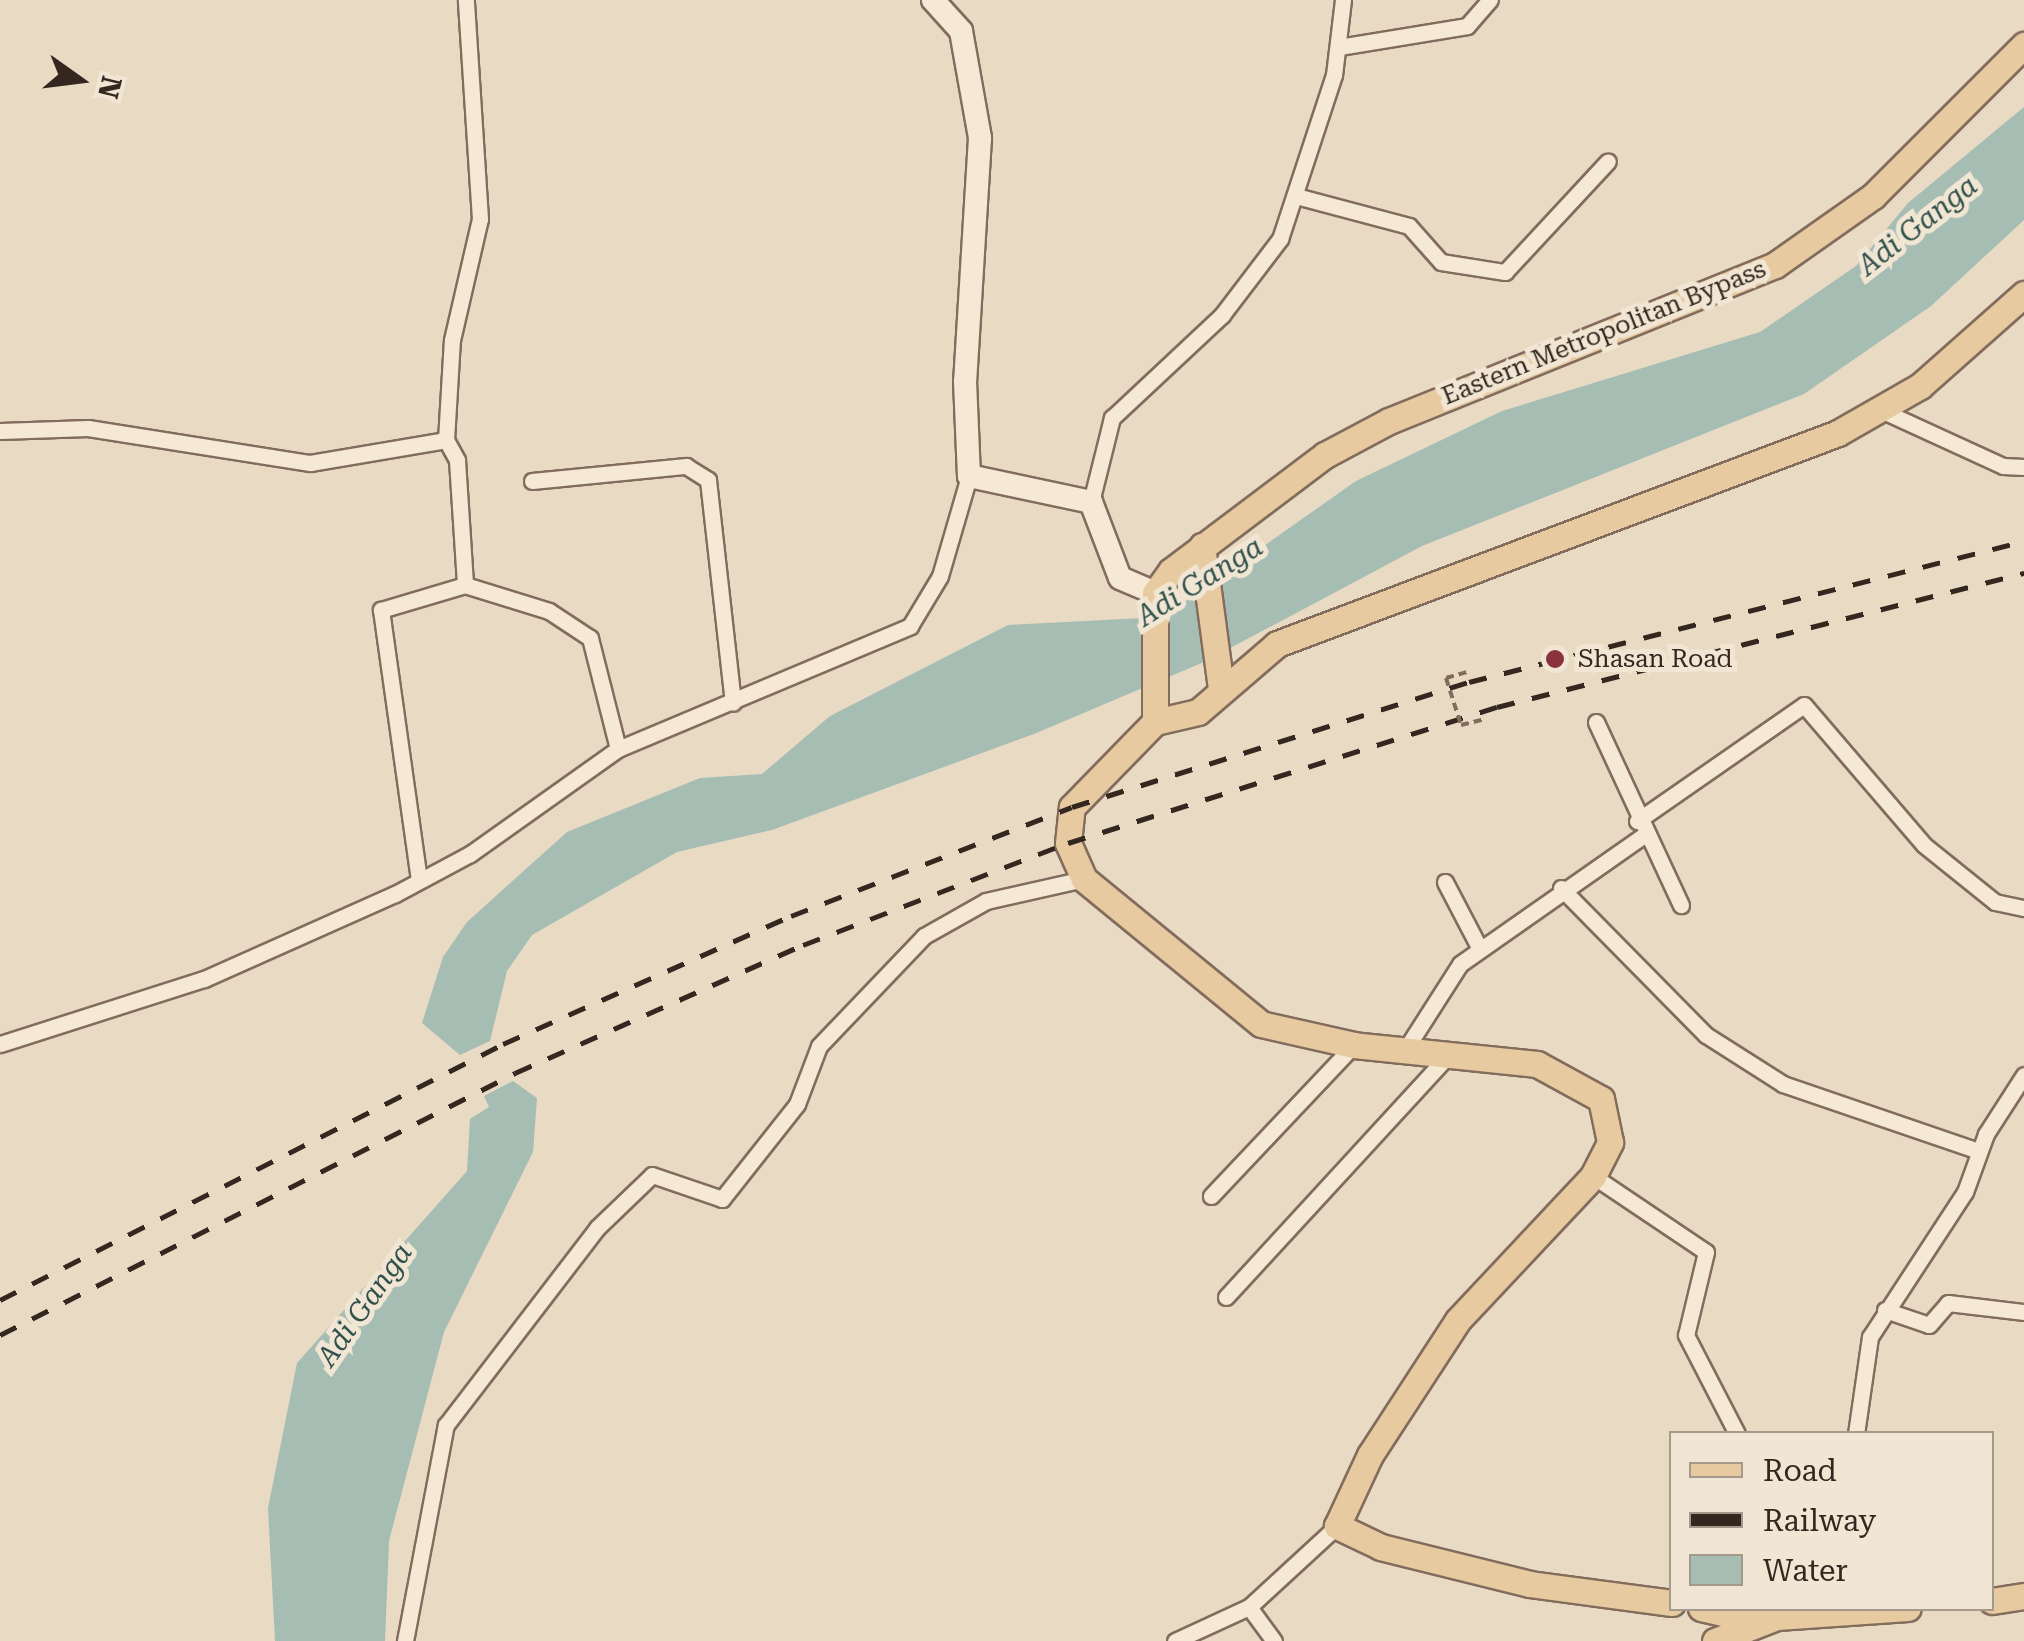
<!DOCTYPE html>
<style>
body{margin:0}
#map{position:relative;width:2024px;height:1641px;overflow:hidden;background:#e9dac4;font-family:"Roboto Serif",serif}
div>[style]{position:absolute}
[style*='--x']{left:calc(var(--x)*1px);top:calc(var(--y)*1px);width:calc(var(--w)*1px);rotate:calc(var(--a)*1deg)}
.water>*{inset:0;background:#a6bdb3}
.path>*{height:4px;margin-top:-2px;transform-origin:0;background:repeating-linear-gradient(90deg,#826c5d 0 8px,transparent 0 13px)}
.roads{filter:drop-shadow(2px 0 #826c5d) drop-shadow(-2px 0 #826c5d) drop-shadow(0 2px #826c5d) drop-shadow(0 -2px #826c5d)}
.street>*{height:15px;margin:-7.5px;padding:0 7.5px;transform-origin:7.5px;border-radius:7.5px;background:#f5e9d6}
.secondary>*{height:22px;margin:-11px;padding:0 11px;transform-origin:11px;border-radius:11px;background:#f5e9d6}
.primary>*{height:25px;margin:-12.5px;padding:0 12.5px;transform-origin:12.5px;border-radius:12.5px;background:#e8caa0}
.rail>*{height:5px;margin-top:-2.5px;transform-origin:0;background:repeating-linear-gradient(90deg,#33271f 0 18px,transparent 0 36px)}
.path-bridge>*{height:4px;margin-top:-2px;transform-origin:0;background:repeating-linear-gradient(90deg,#826c5d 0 8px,transparent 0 13px)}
.dots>*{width:28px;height:28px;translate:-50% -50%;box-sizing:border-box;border:5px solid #f1e5d3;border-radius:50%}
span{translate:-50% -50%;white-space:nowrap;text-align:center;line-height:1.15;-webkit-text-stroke:10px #f1e5d3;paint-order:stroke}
.street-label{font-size:25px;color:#33271f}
.poi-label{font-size:25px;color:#33271f}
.left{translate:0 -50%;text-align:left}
.water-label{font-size:28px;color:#30514c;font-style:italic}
.legend{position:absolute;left:1669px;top:1431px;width:325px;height:180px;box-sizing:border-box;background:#f1e5d3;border:2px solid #a5998b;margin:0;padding:12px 18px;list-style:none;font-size:30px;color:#33271f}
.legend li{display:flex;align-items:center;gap:20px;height:50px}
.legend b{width:50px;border:2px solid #a5998b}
.north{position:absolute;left:30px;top:30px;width:100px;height:100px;-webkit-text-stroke:8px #f1e5d3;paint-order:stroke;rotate:104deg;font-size:28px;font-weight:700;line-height:40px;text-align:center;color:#33271f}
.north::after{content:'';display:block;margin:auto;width:35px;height:45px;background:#33271f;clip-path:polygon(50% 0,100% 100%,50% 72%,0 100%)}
</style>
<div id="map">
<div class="water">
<div style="clip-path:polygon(2024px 107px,2024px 220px,1931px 306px,1804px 394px,1422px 546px,1204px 662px,1034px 734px,772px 830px,677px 852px,532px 935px,507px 971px,490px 1041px,460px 1055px,422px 1023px,443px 957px,467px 922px,567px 832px,700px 778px,762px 774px,830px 716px,1008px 625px,1163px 617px,1356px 481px,1502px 411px,1760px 332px,1856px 266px,1908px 203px)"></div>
<div style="clip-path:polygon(513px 1081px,537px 1098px,533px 1152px,444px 1332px,389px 1541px,385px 1641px,275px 1641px,268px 1508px,297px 1363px,467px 1171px,470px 1119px,489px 1107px,484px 1096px)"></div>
</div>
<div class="path">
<div style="--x:1446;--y:678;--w:25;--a:-16"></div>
<div style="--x:1461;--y:725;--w:25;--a:-14"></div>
</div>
<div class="roads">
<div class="street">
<div style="--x:1339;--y:47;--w:130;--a:-9.3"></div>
<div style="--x:1467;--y:26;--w:35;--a:-49"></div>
<div style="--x:1296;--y:196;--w:117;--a:14.9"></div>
<div style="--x:1409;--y:226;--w:48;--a:48.4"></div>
<div style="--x:1441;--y:262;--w:65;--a:8.9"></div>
<div style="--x:1505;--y:272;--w:151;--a:-47.1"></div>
<div style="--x:1883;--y:411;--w:132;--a:24.6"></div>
<div style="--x:2003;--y:466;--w:21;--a:3"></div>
<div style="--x:0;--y:431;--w:88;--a:-2"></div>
<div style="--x:88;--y:428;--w:225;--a:9"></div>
<div style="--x:310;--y:463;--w:138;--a:-9.6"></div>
<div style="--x:446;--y:440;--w:23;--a:61"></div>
<div style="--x:457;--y:460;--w:125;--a:86.3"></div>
<div style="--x:465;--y:585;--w:88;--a:17.2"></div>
<div style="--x:549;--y:611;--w:49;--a:33.4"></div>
<div style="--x:590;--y:638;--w:114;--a:75.8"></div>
<div style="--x:446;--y:440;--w:100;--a:-86.6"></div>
<div style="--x:452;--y:340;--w:124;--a:-77"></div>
<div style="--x:480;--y:219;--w:219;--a:-93.7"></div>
<div style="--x:532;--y:481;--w:155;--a:-5.6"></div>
<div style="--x:686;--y:466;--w:26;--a:32"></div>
<div style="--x:708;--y:480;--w:224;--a:83.6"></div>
<div style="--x:1091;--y:502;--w:87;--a:-76"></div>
<div style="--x:1112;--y:418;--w:151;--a:-43.1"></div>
<div style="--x:1222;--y:315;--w:96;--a:-52.7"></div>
<div style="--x:1280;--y:239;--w:173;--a:-71.8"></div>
<div style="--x:1334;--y:75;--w:76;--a:-83.2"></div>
<div style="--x:1596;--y:722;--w:202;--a:65.1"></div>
<div style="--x:1637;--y:821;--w:203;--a:-34.8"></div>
<div style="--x:1804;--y:705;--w:184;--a:49.4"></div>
<div style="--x:1924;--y:845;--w:91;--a:38.8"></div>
<div style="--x:1995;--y:902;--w:30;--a:12"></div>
<div style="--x:419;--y:880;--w:273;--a:-98"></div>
<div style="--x:381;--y:610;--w:88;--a:-16.6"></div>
<div style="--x:1445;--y:882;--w:73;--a:62.4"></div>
<div style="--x:1561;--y:888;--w:206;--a:45.4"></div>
<div style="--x:1706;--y:1035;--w:91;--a:32.5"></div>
<div style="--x:1783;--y:1084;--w:207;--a:18.9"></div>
<div style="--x:0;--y:1044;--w:214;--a:-17.7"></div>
<div style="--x:204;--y:979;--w:209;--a:-24"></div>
<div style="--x:395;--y:894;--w:85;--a:-28.1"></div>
<div style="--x:470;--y:854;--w:181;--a:-35.4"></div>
<div style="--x:618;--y:749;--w:317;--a:-22.8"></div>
<div style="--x:910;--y:626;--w:58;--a:-59"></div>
<div style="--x:940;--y:576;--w:104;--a:-73.8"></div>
<div style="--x:1407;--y:1047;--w:98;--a:-57.4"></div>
<div style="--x:1460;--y:964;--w:225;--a:-35"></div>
<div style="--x:1593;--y:1176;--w:136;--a:33.9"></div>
<div style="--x:1706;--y:1252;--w:85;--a:103.5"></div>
<div style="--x:1686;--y:1335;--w:111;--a:62.7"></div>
<div style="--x:1211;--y:1196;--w:208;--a:-46.6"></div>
<div style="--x:1226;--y:1297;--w:331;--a:-47.4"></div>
<div style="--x:1885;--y:1310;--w:46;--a:18.8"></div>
<div style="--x:1929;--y:1325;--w:29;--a:-49"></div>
<div style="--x:1948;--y:1303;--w:77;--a:6.8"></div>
<div style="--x:1856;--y:1434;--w:98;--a:-81.8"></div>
<div style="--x:1870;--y:1337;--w:173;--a:-56.8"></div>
<div style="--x:1965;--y:1192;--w:62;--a:-70.1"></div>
<div style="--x:1986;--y:1134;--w:70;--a:-57.2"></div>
<div style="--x:1249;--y:1607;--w:42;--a:53.7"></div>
<div style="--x:405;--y:1641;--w:220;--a:-79.3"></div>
<div style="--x:446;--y:1425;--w:248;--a:-52.5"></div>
<div style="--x:597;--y:1228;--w:76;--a:-43.9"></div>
<div style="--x:652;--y:1175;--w:74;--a:18.9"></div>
<div style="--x:722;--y:1199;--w:121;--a:-51.7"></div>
<div style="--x:797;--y:1104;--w:62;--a:-69.2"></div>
<div style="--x:819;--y:1046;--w:152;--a:-46.3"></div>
<div style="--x:924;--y:936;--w:71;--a:-29.4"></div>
<div style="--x:986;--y:901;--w:100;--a:-12.7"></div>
<div style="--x:1175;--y:1641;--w:81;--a:-24.7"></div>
<div style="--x:1249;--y:1607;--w:120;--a:-42.6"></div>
</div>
<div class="secondary">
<div style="--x:933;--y:0;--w:42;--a:47.9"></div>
<div style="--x:961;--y:31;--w:109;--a:79.9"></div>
<div style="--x:980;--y:138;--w:243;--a:93.5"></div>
<div style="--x:965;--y:381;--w:95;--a:87.6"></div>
<div style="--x:969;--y:476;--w:125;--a:12"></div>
<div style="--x:1091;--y:502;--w:81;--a:69.1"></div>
<div style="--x:1120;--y:578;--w:38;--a:23"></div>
</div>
<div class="primary">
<div style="--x:1202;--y:546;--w:144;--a:82.4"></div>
<div style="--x:1155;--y:722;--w:44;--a:-13.1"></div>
<div style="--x:1198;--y:712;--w:104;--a:-40.7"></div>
<div style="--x:1277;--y:644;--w:599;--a:-20.61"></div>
<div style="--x:1838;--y:433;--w:95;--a:-29.8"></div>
<div style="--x:1920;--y:386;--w:139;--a:-41.5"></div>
<div style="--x:1992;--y:1601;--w:32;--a:-9"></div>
<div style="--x:1672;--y:1603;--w:143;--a:-172.4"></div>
<div style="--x:1530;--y:1584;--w:154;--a:-166.1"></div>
<div style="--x:1381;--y:1547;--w:49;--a:-154.5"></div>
<div style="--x:1337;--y:1526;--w:78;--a:-65.1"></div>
<div style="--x:1370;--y:1455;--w:161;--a:-56.9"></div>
<div style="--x:1458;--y:1320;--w:197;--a:-46.8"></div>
<div style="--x:1593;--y:1176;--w:38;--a:-63"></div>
<div style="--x:1610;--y:1142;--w:44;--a:-101.8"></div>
<div style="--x:1601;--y:1099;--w:73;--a:-151.3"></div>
<div style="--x:1537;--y:1064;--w:184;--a:-174.1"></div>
<div style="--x:1354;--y:1045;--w:95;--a:-167.3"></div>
<div style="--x:1261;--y:1024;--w:229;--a:-140.7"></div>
<div style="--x:1084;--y:879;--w:39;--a:-114"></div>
<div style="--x:1068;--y:843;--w:36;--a:-84"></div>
<div style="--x:1072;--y:807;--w:119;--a:-45.7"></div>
<div style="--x:1155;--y:722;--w:129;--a:-90"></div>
<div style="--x:1155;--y:593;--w:27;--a:-54"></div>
<div style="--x:1171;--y:571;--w:193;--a:-37"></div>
<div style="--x:1325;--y:455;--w:72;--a:-28"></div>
<div style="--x:1389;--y:421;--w:416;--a:-22"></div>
<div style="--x:1775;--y:265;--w:120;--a:-35.1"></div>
<div style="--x:1873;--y:196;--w:214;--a:-45"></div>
<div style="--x:1701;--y:1608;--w:57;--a:13.1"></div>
<div style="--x:1715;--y:1641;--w:66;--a:-21.2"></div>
<div style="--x:1777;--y:1617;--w:131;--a:-3.9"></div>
</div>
</div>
<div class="rail">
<div style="--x:0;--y:1300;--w:564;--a:-26.97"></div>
<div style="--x:503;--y:1044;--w:315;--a:-24"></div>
<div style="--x:791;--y:916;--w:301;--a:-21.2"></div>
<div style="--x:1072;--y:807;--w:416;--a:-17.5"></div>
<div style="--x:1469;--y:682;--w:573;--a:-14.25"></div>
<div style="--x:0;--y:1335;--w:578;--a:-26.96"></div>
<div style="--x:515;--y:1073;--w:315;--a:-24"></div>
<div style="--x:803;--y:945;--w:284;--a:-21.1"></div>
<div style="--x:1068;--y:843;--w:450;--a:-17.6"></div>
<div style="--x:1497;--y:707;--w:544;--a:-14.27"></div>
</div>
<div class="path-bridge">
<div style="--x:1446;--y:678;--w:49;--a:72.3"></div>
</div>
<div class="dots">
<div style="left:1555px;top:659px;background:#8a333d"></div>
</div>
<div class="street-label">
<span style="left:1604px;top:333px;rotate:-22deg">Eastern Metropolitan Bypass</span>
</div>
<div class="poi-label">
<span class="left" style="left:1578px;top:659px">Shasan Road</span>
</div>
<div class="water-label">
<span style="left:1918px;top:226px;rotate:-38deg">Adi Ganga</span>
<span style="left:1200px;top:582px;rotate:-32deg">Adi Ganga</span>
<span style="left:365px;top:1305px;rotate:-55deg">Adi Ganga</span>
</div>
<ul class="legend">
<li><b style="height:12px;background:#e8caa0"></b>Road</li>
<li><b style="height:12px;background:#33271f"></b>Railway</li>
<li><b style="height:28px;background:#a6bdb3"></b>Water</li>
</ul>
<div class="north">N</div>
</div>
